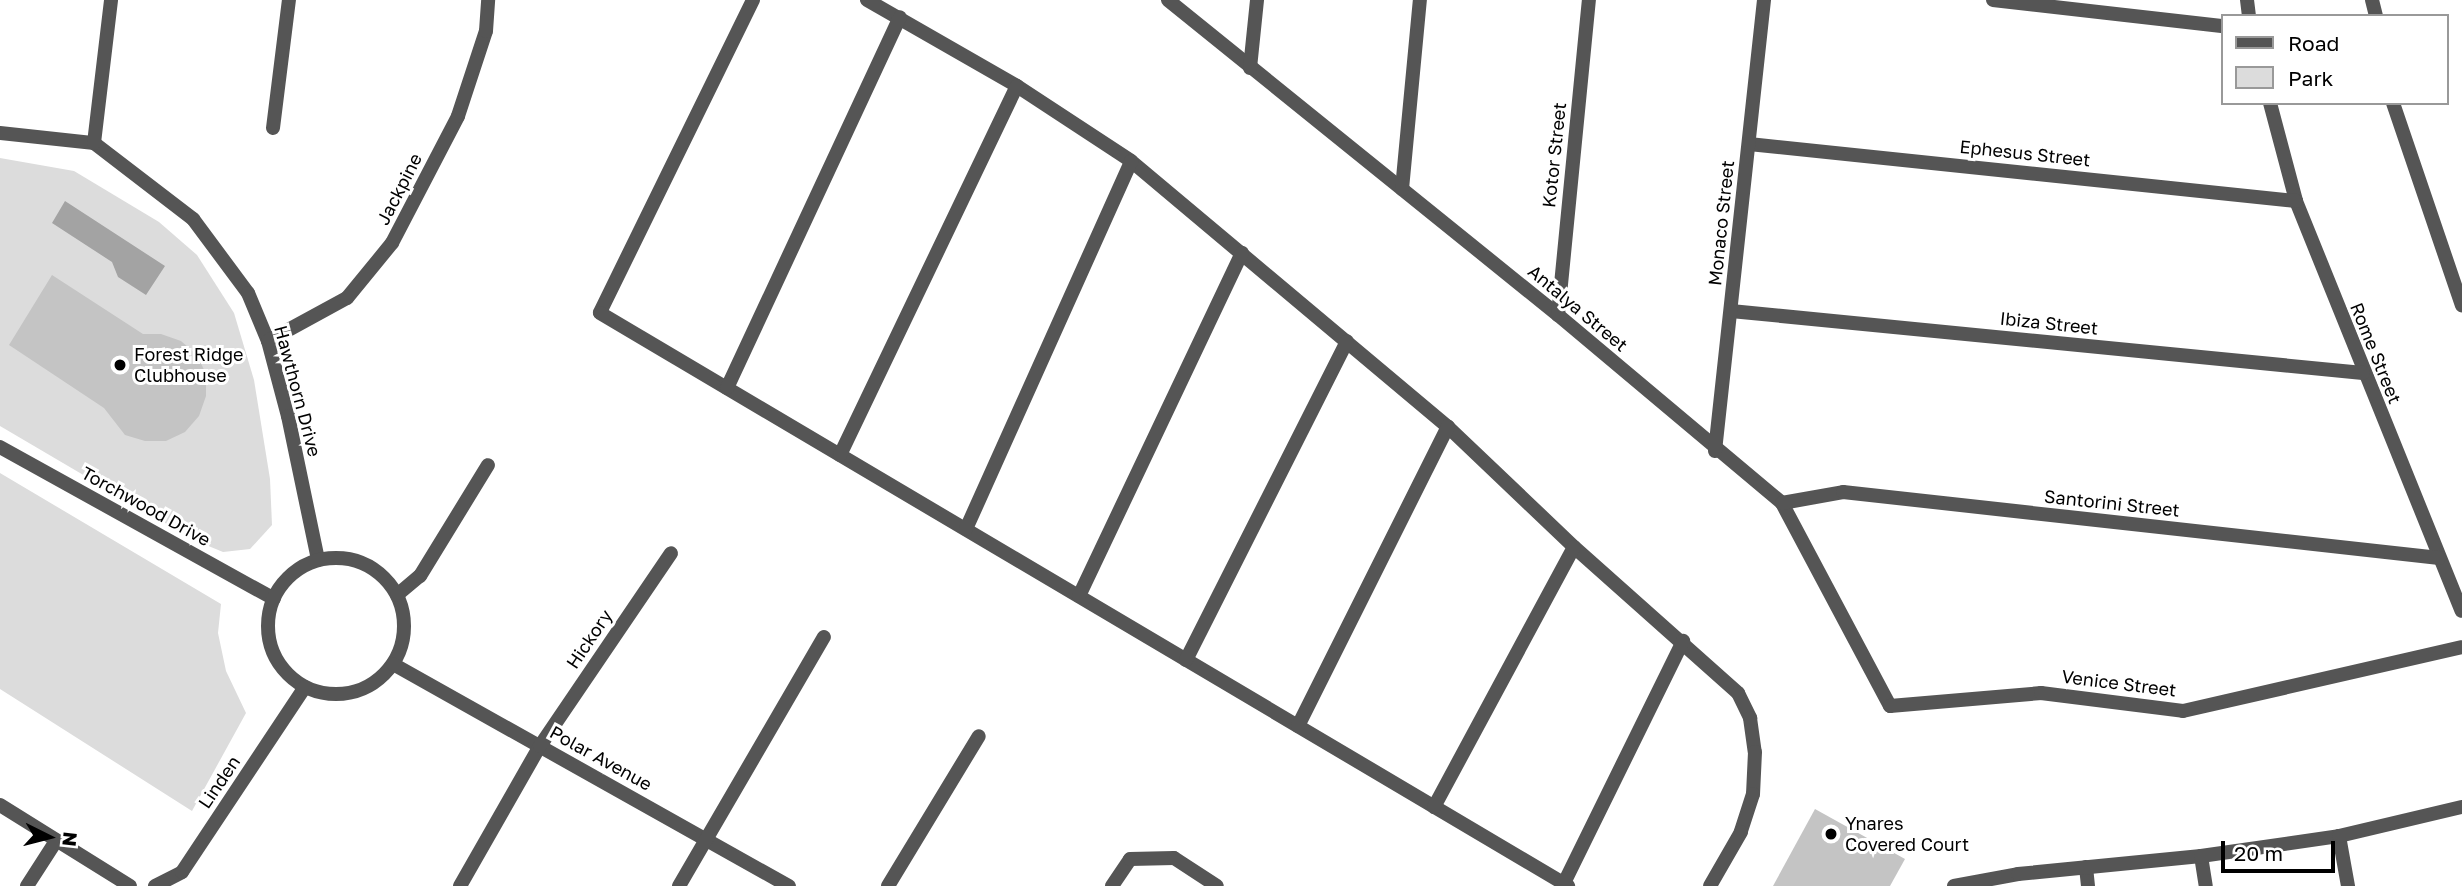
<!DOCTYPE html>
<style>
body{margin:0}
#map{position:relative;width:2462px;height:886px;overflow:hidden;background:#fff;font-family:"Golos Text",sans-serif}
div>[style]{position:absolute}
[style*='--x']{left:calc(var(--x)*1px);top:calc(var(--y)*1px);width:calc(var(--w)*1px);rotate:calc(var(--a)*1deg)}
.green>*{inset:0;background:#dcdcdc}
.water>*{inset:0;background:#a3a3a3}
.building>*{inset:0;background:#c4c4c4}
.minor>*{height:14px;margin:-7px;padding:0 7px;transform-origin:7px;border-radius:7px;background:#555}
.minor>.ring{margin:-7px;padding:0;box-sizing:content-box;background:none;border:14px solid #555;border-radius:50%}
.tertiary>*{height:14px;margin:-7px;padding:0 7px;transform-origin:7px;border-radius:7px;background:#555}
.dots>*{width:19px;height:19px;translate:-50% -50%;box-sizing:border-box;border:4px solid #fff;border-radius:50%}
span{translate:-50% -50%;white-space:nowrap;text-align:center;line-height:1.15;-webkit-text-stroke:6px #fff;paint-order:stroke}
.street-label{font-size:18px;color:#000}
.poi-label{font-size:18px;color:#000}
.left{translate:0 -50%;text-align:left}
.legend{position:absolute;left:2221px;top:14px;width:228px;height:91px;box-sizing:border-box;background:#fff;border:2px solid #999;margin:0;padding:9px 12px;list-style:none;font-size:21px;color:#000}
.legend li{display:flex;align-items:center;gap:14px;height:35px}
.legend b{width:35px;border:2px solid #999}
.north{position:absolute;left:14px;top:802px;width:70px;height:70px;-webkit-text-stroke:5px #fff;paint-order:stroke;rotate:96deg;font-size:19px;font-weight:700;line-height:28px;text-align:center;color:#000}
.north::after{content:'';display:block;margin:auto;width:24px;height:32px;background:#000;clip-path:polygon(50% 0,100% 100%,50% 72%,0 100%)}
.scale{position:absolute;left:2221px;top:841px;width:114px;height:32px;box-sizing:border-box;border:4px solid #000;border-top:0;padding-left:9px;font-size:21px;line-height:24px;white-space:nowrap;color:#000;-webkit-text-stroke:5px #fff;paint-order:stroke}
</style>
<div id="map">
<div class="green">
<div style="clip-path:polygon(0 158px,74px 171px,159px 222px,197px 255px,234px 313px,254px 380px,270px 479px,272px 525px,250px 549px,223px 552px,194px 540px,0 426px)"></div>
<div style="clip-path:polygon(0 473px,221px 604px,218px 633px,226px 671px,246px 713px,192px 811px,0 689px)"></div>
</div>
<div class="water">
<div style="clip-path:polygon(65px 201px,165px 266px,146px 295px,118px 277px,112px 262px,52px 223px)"></div>
</div>
<div class="building">
<div style="clip-path:polygon(52px 275px,143px 334px,161px 334px,181px 341px,197px 355px,206px 374px,206px 396px,199px 416px,185px 432px,166px 441px,145px 441px,125px 435px,104px 408px,9px 345px)"></div>
<div style="clip-path:polygon(1815px 809px,1905px 859px,1890px 886px,1773px 886px)"></div>
</div>
<div class="minor">
<div style="--x:753;--y:0;--w:348;--a:116.1"></div>
<div style="--x:600;--y:313;--w:1125;--a:30.62"></div>
<div style="--x:867;--y:0;--w:173;--a:29.8"></div>
<div style="--x:1017;--y:86;--w:136;--a:33.3"></div>
<div style="--x:1131;--y:161;--w:414;--a:40"></div>
<div style="--x:1448;--y:427;--w:174;--a:43.6"></div>
<div style="--x:1574;--y:547;--w:220;--a:41.7"></div>
<div style="--x:1738;--y:693;--w:28;--a:64"></div>
<div style="--x:1750;--y:718;--w:34;--a:82"></div>
<div style="--x:1755;--y:752;--w:42;--a:92.7"></div>
<div style="--x:1753;--y:794;--w:40;--a:108"></div>
<div style="--x:1741;--y:832;--w:62;--a:119.9"></div>
<div style="--x:1168;--y:0;--w:501;--a:38.93"></div>
<div style="--x:1558;--y:315;--w:292;--a:40"></div>
<div style="--x:1782;--y:503;--w:230;--a:62"></div>
<div style="--x:1890;--y:706;--w:152;--a:-4.9"></div>
<div style="--x:2041;--y:693;--w:143;--a:7.2"></div>
<div style="--x:2183;--y:711;--w:286;--a:-12.9"></div>
<div style="--x:1993;--y:0;--w:230;--a:6.5"></div>
<div style="--x:2247;--y:0;--w:16;--a:83"></div>
<div style="--x:1250;--y:68;--w:68;--a:-84.1"></div>
<div style="--x:2270;--y:103;--w:101;--a:75.1"></div>
<div style="--x:2296;--y:201;--w:442;--a:68"></div>
<div style="--x:273;--y:128;--w:129;--a:-82.9"></div>
<div style="--x:0;--y:133;--w:95;--a:6.1"></div>
<div style="--x:94;--y:143;--w:125;--a:37.5"></div>
<div style="--x:193;--y:219;--w:92;--a:53.4"></div>
<div style="--x:248;--y:293;--w:52;--a:67.4"></div>
<div style="--x:268;--y:341;--w:78;--a:75.1"></div>
<div style="--x:288;--y:416;--w:147;--a:78.2"></div>
<div style="--x:94;--y:143;--w:144;--a:-83.2"></div>
<div style="--x:1749;--y:144;--w:550;--a:5.95"></div>
<div style="--x:1402;--y:189;--w:190;--a:-84.6"></div>
<div style="--x:1731;--y:311;--w:635;--a:5.6"></div>
<div style="--x:1558;--y:315;--w:317;--a:-84.4"></div>
<div style="--x:268;--y:341;--w:90;--a:-28.6"></div>
<div style="--x:347;--y:298;--w:71;--a:-50.7"></div>
<div style="--x:392;--y:243;--w:143;--a:-62.5"></div>
<div style="--x:458;--y:116;--w:89;--a:-71.8"></div>
<div style="--x:486;--y:31;--w:31;--a:-86"></div>
<div style="--x:727;--y:388;--w:409;--a:-65"></div>
<div style="--x:0;--y:447;--w:313;--a:29"></div>
<div style="--x:1715;--y:451;--w:454;--a:-83.8"></div>
<div style="--x:840;--y:455;--w:409;--a:-64.4"></div>
<div style="--x:1782;--y:503;--w:62;--a:-10.2"></div>
<div style="--x:1843;--y:492;--w:600;--a:6.32"></div>
<div style="--x:966;--y:529;--w:403;--a:-65.8"></div>
<div class="ring" style="left:268px;top:558px;width:122px;height:122px"></div>
<div style="--x:397;--y:595;--w:30;--a:-40"></div>
<div style="--x:420;--y:576;--w:130;--a:-58.5"></div>
<div style="--x:1079;--y:596;--w:380;--a:-64.6"></div>
<div style="--x:1186;--y:660;--w:357;--a:-63.2"></div>
<div style="--x:393;--y:664;--w:454;--a:29.3"></div>
<div style="--x:1298;--y:726;--w:335;--a:-63.4"></div>
<div style="--x:0;--y:805;--w:153;--a:31.9"></div>
<div style="--x:1434;--y:807;--w:295;--a:-61.7"></div>
<div style="--x:2339;--y:836;--w:51;--a:79.8"></div>
<div style="--x:2201;--y:856;--w:30;--a:81"></div>
<div style="--x:2086;--y:867;--w:19;--a:84"></div>
<div style="--x:1564;--y:883;--w:270;--a:-63.8"></div>
<div style="--x:27;--y:886;--w:54;--a:-57.2"></div>
<div style="--x:155;--y:886;--w:30;--a:-27"></div>
<div style="--x:182;--y:872;--w:222;--a:-56.4"></div>
<div style="--x:460;--y:886;--w:161;--a:-60.3"></div>
<div style="--x:540;--y:746;--w:233;--a:-55.8"></div>
<div style="--x:679;--y:886;--w:288;--a:-59.8"></div>
<div style="--x:888;--y:886;--w:175;--a:-58.8"></div>
<div style="--x:1112;--y:886;--w:32;--a:-56"></div>
<div style="--x:1130;--y:859;--w:44;--a:-1.3"></div>
<div style="--x:1174;--y:858;--w:51;--a:33.1"></div>
<div style="--x:1954;--y:886;--w:65;--a:-10.6"></div>
<div style="--x:2018;--y:874;--w:184;--a:-5.6"></div>
<div style="--x:2201;--y:856;--w:139;--a:-8.2"></div>
<div style="--x:2339;--y:836;--w:126;--a:-13.3"></div>
</div>
<div class="tertiary">
<div style="--x:2372;--y:0;--w:16;--a:76"></div>
<div style="--x:2393;--y:103;--w:214;--a:71.2"></div>
</div>
<div class="dots">
<div style="left:120px;top:365px;background:#000"></div>
<div style="left:1831px;top:834px;background:#000"></div>
</div>
<div class="street-label">
<span style="left:2025px;top:153px;rotate:6deg">Ephesus Street</span>
<span style="left:1554px;top:155px;rotate:-84deg">Kotor Street</span>
<span style="left:399px;top:189px;rotate:-63deg">Jackpine</span>
<span style="left:1721px;top:223px;rotate:-84deg">Monaco Street</span>
<span style="left:1578px;top:308px;rotate:40deg">Antalya Street</span>
<span style="left:2049px;top:323px;rotate:6deg">Ibiza Street</span>
<span style="left:2376px;top:353px;rotate:68deg">Rome Street</span>
<span style="left:298px;top:391px;rotate:75deg">Hawthorn Drive</span>
<span style="left:2112px;top:503px;rotate:6deg">Santorini Street</span>
<span style="left:146px;top:506px;rotate:29deg">Torchwood Drive</span>
<span style="left:589px;top:639px;rotate:-56deg">Hickory</span>
<span style="left:2119px;top:683px;rotate:7deg">Venice Street</span>
<span style="left:601px;top:758px;rotate:29deg">Polar Avenue</span>
<span style="left:219px;top:782px;rotate:-56deg">Linden</span>
</div>
<div class="poi-label">
<span class="left" style="left:134px;top:365px">Forest Ridge<br>Clubhouse</span>
<span class="left" style="left:1845px;top:834px">Ynares<br>Covered Court</span>
</div>
<ul class="legend">
<li><b style="height:9px;background:#555"></b>Road</li>
<li><b style="height:19px;background:#dcdcdc"></b>Park</li>
</ul>
<div class="north">N</div>
<div class="scale">20 m</div>
</div>
